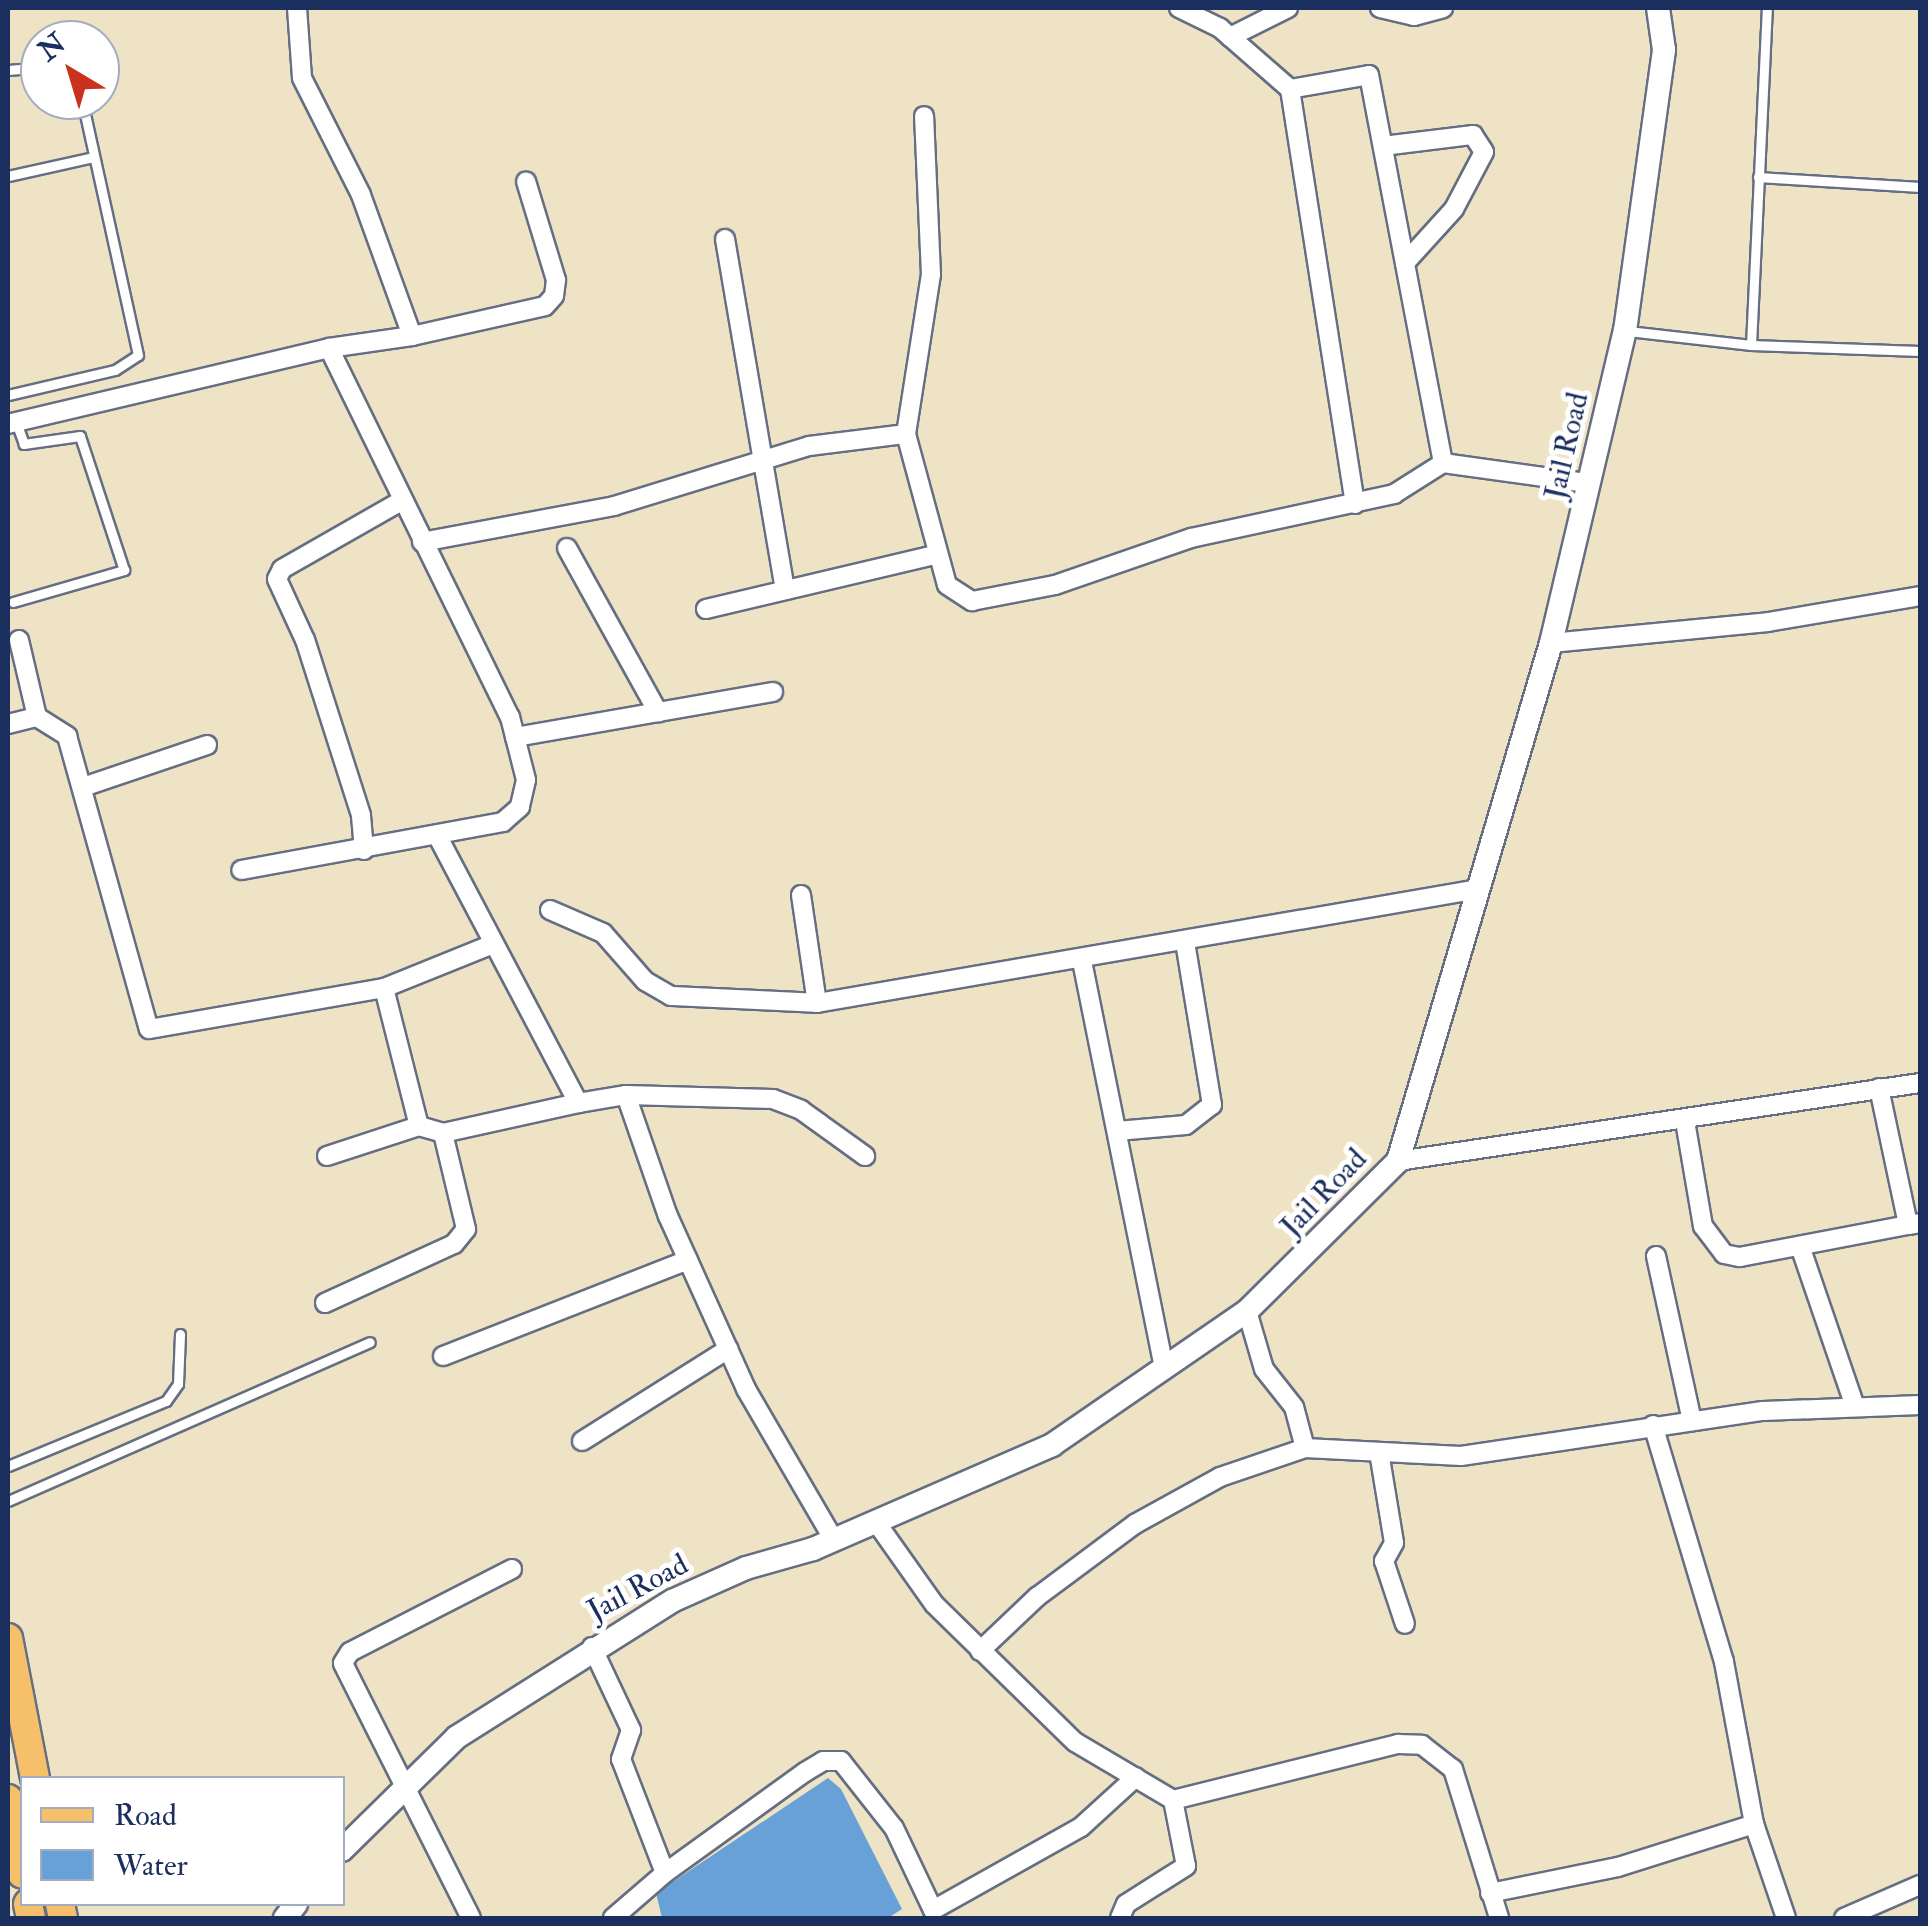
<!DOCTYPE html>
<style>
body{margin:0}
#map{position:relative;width:1928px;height:1926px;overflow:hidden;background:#efe3c6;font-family:"IM FELL Double Pica",serif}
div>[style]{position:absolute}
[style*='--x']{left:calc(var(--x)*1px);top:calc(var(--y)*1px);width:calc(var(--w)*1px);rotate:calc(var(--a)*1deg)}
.water>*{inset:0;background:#68a1d7}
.roads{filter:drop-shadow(2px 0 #656e82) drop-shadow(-2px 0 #656e82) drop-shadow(0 2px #656e82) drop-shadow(0 -2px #656e82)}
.service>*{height:9px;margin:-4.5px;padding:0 4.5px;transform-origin:4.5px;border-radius:4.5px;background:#fff}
.minor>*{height:18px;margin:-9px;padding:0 9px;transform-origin:9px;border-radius:9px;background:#fff}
.tertiary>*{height:22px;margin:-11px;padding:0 11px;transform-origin:11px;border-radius:11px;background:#fff}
.primary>*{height:28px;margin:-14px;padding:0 14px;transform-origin:14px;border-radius:14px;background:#f6c06b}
span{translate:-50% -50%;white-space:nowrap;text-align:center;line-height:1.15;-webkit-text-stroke:10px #fff;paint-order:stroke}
.street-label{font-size:30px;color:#1b2f5e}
.frame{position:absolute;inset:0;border:10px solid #1b2f5e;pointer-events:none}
.legend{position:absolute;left:20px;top:1776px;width:325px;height:130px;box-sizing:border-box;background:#fff;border:2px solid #a4acbf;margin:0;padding:12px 18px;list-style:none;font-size:30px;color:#1b2f5e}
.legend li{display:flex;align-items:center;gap:20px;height:50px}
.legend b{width:50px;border:2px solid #a4acbf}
.north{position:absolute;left:20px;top:20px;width:100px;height:100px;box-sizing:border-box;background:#fff;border:2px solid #a4acbf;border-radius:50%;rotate:322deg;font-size:28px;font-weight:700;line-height:40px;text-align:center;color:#1b2f5e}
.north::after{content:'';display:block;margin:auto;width:35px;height:45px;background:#c8321e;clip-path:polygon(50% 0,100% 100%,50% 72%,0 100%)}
</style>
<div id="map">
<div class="water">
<div style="clip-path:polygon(828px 1778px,841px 1789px,902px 1909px,888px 1918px,662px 1918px,656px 1893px)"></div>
</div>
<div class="roads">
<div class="service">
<div style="--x:8;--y:70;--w:32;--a:-5"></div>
<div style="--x:8;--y:176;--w:87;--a:-12.6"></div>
<div style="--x:1758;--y:177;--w:162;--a:3.5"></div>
<div style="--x:1628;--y:331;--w:124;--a:6.5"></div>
<div style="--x:1751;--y:345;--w:169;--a:2"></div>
<div style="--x:1751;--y:345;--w:337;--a:-87.3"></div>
<div style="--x:8;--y:395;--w:110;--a:-13.2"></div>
<div style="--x:115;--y:370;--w:27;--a:-33"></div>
<div style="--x:138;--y:355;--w:261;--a:-102.4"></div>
<div style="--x:13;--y:602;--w:116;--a:-16.1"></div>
<div style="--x:124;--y:570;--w:141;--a:-108.2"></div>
<div style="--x:80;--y:436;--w:57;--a:171.9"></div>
<div style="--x:24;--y:444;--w:23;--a:-110"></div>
<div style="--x:8;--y:1466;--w:171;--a:-22.4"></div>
<div style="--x:166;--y:1401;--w:21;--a:-55"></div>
<div style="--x:178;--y:1384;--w:50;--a:-87.7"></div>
<div style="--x:8;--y:1501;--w:395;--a:-23.7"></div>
</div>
<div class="minor">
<div style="--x:297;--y:8;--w:70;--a:85.9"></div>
<div style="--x:302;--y:78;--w:131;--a:63.2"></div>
<div style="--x:361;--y:195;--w:150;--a:70.1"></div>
<div style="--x:412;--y:336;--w:84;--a:171.8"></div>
<div style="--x:1179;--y:8;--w:46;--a:26"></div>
<div style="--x:1220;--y:28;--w:93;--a:41.1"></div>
<div style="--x:1380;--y:8;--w:35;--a:13"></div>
<div style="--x:1414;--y:16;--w:30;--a:-15"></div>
<div style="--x:1230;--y:37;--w:65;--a:-26.6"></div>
<div style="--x:1383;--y:146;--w:91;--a:-7"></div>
<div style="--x:1473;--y:135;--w:20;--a:57"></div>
<div style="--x:1484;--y:152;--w:64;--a:117.8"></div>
<div style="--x:1454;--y:209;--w:73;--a:132.2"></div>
<div style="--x:725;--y:239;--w:356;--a:80.3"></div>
<div style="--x:412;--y:336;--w:136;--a:-12.7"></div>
<div style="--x:545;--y:306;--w:13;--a:-48"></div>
<div style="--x:554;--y:296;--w:16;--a:-83"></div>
<div style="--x:556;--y:280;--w:103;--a:-106.9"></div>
<div style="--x:8;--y:424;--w:330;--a:-13.3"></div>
<div style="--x:329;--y:348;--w:411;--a:63.9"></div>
<div style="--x:510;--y:717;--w:65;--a:75.7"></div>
<div style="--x:526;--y:780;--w:28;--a:103"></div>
<div style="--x:520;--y:807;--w:23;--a:139"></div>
<div style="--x:503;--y:822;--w:266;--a:169.6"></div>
<div style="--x:906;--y:434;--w:161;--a:-81.1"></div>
<div style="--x:931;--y:275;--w:159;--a:-92.5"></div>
<div style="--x:1355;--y:504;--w:420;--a:-98.9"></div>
<div style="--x:1290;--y:89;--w:80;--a:-10"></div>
<div style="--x:1369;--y:75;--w:395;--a:79.2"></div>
<div style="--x:422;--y:542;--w:195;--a:-10.6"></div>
<div style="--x:614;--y:506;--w:204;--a:-17.1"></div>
<div style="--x:809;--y:446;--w:98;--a:-7.1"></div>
<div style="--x:906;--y:434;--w:156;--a:74.8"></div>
<div style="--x:947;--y:585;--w:30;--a:33"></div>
<div style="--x:972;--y:601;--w:85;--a:-10.9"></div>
<div style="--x:1055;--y:585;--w:144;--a:-19.1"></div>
<div style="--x:1191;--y:538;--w:208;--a:-12.2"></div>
<div style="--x:1394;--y:494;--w:58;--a:-32.3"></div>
<div style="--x:1443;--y:463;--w:146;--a:7.9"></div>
<div style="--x:567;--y:548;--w:188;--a:61"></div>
<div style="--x:706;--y:609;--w:238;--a:-13.3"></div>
<div style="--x:1551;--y:643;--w:218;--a:-5.5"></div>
<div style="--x:1768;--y:622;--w:154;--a:-9.7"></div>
<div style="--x:37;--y:717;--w:36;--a:32"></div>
<div style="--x:67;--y:736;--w:304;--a:74.4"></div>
<div style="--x:149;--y:1029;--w:239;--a:-9.9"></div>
<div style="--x:384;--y:988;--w:118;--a:-22"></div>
<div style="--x:8;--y:724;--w:30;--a:-14"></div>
<div style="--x:37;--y:717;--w:79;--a:-103.2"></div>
<div style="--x:515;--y:737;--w:262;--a:-9.9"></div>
<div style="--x:83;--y:787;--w:131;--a:-18.7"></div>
<div style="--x:438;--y:837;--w:301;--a:62.2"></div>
<div style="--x:578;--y:1103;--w:49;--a:-9.5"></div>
<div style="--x:626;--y:1095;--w:128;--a:70.9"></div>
<div style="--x:668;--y:1216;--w:190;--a:65.7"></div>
<div style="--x:746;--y:1389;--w:175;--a:59.8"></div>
<div style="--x:364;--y:850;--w:35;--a:-95"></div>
<div style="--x:361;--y:815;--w:184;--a:-107.7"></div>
<div style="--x:305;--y:640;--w:67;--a:-114.7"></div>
<div style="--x:277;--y:579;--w:11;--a:-63"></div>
<div style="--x:282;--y:569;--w:137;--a:-29.7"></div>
<div style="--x:801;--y:895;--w:109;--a:81.6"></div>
<div style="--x:817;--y:1003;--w:672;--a:-9.77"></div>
<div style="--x:550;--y:910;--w:58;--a:23.5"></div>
<div style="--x:603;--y:933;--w:64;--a:48.8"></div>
<div style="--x:645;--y:981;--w:30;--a:30"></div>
<div style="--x:671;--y:996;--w:146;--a:2.7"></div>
<div style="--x:1082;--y:961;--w:413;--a:78.6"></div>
<div style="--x:384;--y:988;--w:142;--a:75.8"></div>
<div style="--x:419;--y:1126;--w:25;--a:16"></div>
<div style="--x:443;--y:1133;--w:138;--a:-12.5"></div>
<div style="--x:1879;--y:1088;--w:140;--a:78"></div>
<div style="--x:1908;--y:1225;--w:12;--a:-9"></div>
<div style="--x:626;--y:1095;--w:147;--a:1.6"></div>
<div style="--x:773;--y:1099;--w:30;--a:21"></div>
<div style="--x:801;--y:1110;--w:79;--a:35.7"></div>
<div style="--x:1685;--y:1121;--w:107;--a:80.3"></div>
<div style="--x:1703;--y:1226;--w:35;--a:53"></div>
<div style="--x:1724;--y:1254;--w:16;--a:11"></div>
<div style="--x:1740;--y:1257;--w:171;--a:-10.8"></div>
<div style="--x:1117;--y:1131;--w:69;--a:-5"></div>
<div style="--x:1186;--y:1125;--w:33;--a:-38"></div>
<div style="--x:1212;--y:1105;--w:165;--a:-99.4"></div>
<div style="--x:327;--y:1156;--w:97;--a:-18.1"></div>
<div style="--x:1398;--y:1161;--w:528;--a:-8.5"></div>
<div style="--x:1800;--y:1246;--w:170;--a:71.1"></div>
<div style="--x:1656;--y:1256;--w:169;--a:77.7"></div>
<div style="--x:325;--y:1303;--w:142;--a:-24.6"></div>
<div style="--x:454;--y:1244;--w:19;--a:-51"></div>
<div style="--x:466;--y:1229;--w:99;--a:-103.5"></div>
<div style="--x:443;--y:1356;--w:263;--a:-21.4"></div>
<div style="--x:1653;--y:1425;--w:247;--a:73.3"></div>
<div style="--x:1724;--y:1662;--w:165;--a:79.5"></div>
<div style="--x:582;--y:1441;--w:173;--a:-32.2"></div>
<div style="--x:1305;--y:1448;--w:156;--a:2.9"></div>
<div style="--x:1461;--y:1456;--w:305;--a:-8.5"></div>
<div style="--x:1763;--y:1411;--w:157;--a:-2.2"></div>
<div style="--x:1379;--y:1452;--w:92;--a:80.6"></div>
<div style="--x:1394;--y:1543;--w:21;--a:119"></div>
<div style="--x:1384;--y:1561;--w:66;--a:71.6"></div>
<div style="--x:876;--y:1522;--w:100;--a:54.7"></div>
<div style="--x:934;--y:1604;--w:197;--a:44.4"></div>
<div style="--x:1075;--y:1742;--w:114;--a:30.6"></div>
<div style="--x:1173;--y:1800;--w:232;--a:-14"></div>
<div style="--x:1398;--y:1744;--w:24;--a:2"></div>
<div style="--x:1422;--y:1745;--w:39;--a:38"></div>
<div style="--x:1453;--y:1769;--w:156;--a:72.8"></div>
<div style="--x:592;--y:1647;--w:92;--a:64.8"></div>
<div style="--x:631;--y:1730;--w:31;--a:109"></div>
<div style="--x:621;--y:1759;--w:122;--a:68.9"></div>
<div style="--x:665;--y:1873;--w:69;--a:139.1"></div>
<div style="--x:980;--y:1651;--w:79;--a:-43.5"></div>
<div style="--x:1037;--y:1597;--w:122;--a:-36.7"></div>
<div style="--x:1135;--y:1524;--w:97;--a:-28.9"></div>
<div style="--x:1220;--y:1477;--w:90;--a:-18.8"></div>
<div style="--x:1305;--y:1448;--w:42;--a:-105"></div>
<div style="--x:1294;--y:1407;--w:48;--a:-128.3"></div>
<div style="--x:1264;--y:1369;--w:60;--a:-106.3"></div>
<div style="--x:665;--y:1873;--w:173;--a:-35.8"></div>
<div style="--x:805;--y:1772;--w:21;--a:-31"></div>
<div style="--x:823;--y:1761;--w:18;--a:0"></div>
<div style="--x:841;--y:1761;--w:85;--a:51.7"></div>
<div style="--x:894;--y:1828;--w:91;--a:64.6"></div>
<div style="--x:933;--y:1910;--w:170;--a:-29.3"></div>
<div style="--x:1081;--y:1827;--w:74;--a:-42.3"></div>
<div style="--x:1490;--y:1893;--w:131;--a:-11.5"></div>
<div style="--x:1618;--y:1867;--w:143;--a:-17.5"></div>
<div style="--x:1754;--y:1824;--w:99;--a:71.2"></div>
<div style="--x:471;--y:1918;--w:285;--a:-116.7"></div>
<div style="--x:343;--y:1663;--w:13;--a:-58"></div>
<div style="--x:350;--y:1652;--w:182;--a:-27.1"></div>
<div style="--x:1120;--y:1918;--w:15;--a:-67"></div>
<div style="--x:1126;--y:1904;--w:71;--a:-32.3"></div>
<div style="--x:1186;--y:1866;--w:67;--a:-101.1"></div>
<div style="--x:1844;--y:1918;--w:83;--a:-23.5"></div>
</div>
<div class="tertiary">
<div style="--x:342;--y:1850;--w:161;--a:-44.5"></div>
<div style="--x:457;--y:1737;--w:254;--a:-32.3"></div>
<div style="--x:672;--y:1601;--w:81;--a:-24"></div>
<div style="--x:746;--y:1568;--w:70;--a:-15.8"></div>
<div style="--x:813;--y:1549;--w:261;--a:-23.5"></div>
<div style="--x:1052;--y:1445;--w:237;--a:-34.5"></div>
<div style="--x:1247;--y:1311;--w:213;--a:-44.8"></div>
<div style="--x:1398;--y:1161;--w:540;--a:-73.54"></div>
<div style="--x:1551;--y:643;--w:321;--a:-76.7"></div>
<div style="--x:1625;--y:331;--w:284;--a:-82.1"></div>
<div style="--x:1664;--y:50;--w:42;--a:-98.1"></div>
<div style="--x:285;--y:1918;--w:18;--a:-52"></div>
</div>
<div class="primary">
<div style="--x:8;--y:1638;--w:143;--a:79.1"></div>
<div style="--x:8;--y:1799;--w:76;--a:79.4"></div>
<div style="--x:28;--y:1904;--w:14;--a:78"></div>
<div style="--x:60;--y:1904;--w:14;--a:78"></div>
</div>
</div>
<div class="street-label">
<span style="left:1567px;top:446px;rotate:-77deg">Jail Road</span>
<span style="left:1324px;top:1193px;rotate:-46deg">Jail Road</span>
<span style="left:638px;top:1588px;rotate:-28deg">Jail Road</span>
</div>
<div class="frame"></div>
<ul class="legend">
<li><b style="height:12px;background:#f6c06b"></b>Road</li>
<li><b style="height:28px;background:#68a1d7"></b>Water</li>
</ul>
<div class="north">N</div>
</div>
